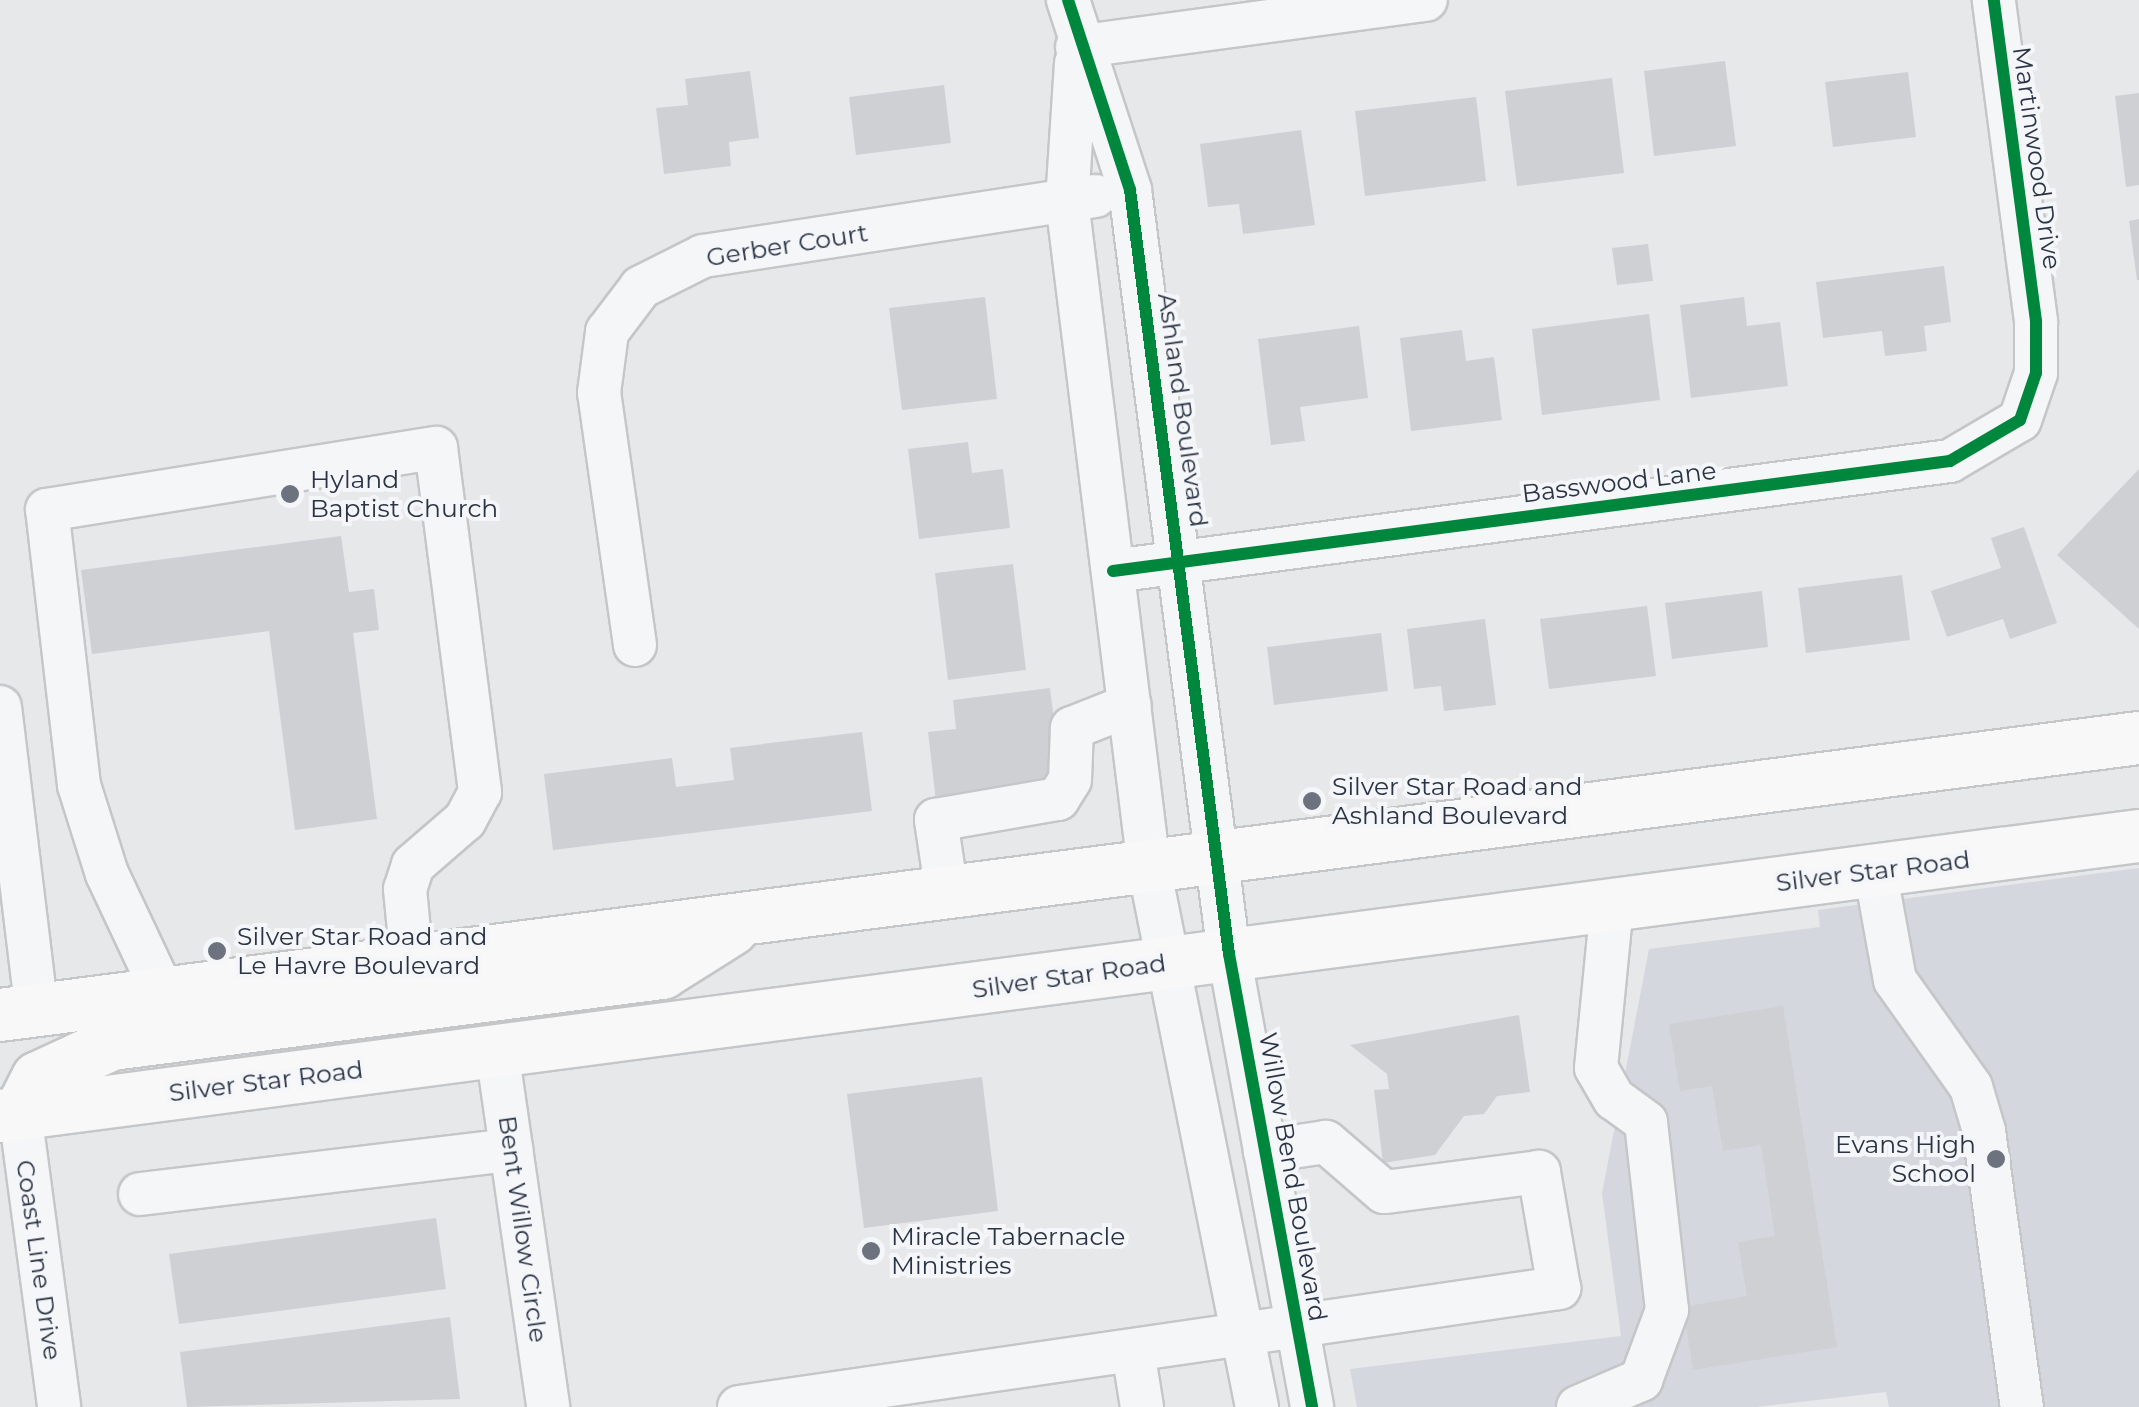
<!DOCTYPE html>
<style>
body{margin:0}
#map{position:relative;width:2139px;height:1407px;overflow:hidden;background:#e6e8ea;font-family:Montserrat,sans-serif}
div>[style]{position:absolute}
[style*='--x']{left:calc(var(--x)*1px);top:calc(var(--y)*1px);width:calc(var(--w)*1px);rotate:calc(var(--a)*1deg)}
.built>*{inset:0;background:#d4d7dd}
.building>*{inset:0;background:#ced0d3}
.roads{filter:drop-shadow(2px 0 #c4c6c8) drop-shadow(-2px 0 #c4c6c8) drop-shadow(0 2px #c4c6c8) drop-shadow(0 -2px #c4c6c8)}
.minor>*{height:42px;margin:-21px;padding:0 21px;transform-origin:21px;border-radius:21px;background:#f5f6f7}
.major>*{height:52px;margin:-26px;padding:0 26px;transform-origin:26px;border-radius:26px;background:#f8f8f8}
.cycleway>*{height:12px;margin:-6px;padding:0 6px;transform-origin:6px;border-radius:6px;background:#00873e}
.dots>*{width:28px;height:28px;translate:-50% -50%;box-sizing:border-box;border:5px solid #f4f6f9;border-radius:50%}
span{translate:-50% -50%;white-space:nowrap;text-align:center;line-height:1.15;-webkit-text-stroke:8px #f4f6f9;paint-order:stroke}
.street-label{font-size:25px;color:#2b3445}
.poi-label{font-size:25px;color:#2b3445}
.left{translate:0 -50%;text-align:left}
.right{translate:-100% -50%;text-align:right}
</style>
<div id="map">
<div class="built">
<div style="clip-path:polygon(2139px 868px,2139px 1407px,1889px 1407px,1886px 1392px,1756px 1407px,1357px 1407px,1350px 1369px,1621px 1336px,1602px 1193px,1649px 949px,1820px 927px,1818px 910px)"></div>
</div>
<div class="building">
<div style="clip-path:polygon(1725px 61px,1736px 146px,1654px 156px,1644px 71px)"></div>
<div style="clip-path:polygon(750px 71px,759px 138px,729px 142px,731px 166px,664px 174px,656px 108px,688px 105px,685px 79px)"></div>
<div style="clip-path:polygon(1908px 72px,1916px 137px,1833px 147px,1825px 82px)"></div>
<div style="clip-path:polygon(1612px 78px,1624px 173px,1517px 186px,1505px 91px)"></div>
<div style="clip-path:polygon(944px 85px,951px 143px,856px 155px,849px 97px)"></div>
<div style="clip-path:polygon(2139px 93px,2139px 185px,2126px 187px,2115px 96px)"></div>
<div style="clip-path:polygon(1476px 97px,1486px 181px,1365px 196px,1355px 111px)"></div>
<div style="clip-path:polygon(1301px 130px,1315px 225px,1243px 234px,1239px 204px,1208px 207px,1200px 144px)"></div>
<div style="clip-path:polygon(2139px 219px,2139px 280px,2137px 280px,2129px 221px)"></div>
<div style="clip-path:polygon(1648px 244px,1653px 281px,1617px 285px,1612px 248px)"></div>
<div style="clip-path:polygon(1944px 266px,1951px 322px,1924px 326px,1927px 351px,1885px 356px,1882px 331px,1823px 338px,1816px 282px)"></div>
<div style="clip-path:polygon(985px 297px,997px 399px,902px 410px,889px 308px)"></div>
<div style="clip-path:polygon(1744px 297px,1747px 326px,1780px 322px,1788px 386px,1691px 398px,1680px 305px)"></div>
<div style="clip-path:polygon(1649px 314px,1660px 400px,1542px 415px,1532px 329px)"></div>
<div style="clip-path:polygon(1359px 326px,1368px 398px,1300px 407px,1305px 441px,1271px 445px,1258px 339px)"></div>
<div style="clip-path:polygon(1462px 330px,1466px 361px,1494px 357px,1502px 420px,1411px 431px,1400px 338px)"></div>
<div style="clip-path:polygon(968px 442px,972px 473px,1003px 469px,1010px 528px,919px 539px,908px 449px)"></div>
<div style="clip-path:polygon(2139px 469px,2139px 629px,2057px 555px)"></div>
<div style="clip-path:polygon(2024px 527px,2057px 623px,2010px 639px,2003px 619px,1947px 637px,1931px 591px,2001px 568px,1991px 538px)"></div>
<div style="clip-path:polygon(341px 536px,349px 592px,374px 589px,379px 630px,353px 633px,377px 819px,295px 830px,269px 631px,92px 654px,81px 570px)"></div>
<div style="clip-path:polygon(1013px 564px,1026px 670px,948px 680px,935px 573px)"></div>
<div style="clip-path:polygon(1902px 575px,1910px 640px,1806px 653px,1798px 588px)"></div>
<div style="clip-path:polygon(1762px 591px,1768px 647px,1672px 659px,1665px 603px)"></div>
<div style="clip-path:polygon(1647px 606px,1656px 676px,1549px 689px,1540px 619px)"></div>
<div style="clip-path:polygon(1485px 619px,1496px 705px,1444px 711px,1441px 686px,1414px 689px,1407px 629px)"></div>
<div style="clip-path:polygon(1381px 633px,1388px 691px,1274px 705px,1267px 647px)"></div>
<div style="clip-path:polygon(1050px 688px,1062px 785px,936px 801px,928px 732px,956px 729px,953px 700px)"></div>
<div style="clip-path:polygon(862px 732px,872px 811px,553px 850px,544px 774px,672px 758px,676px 787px,734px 780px,730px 748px)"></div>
<div style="clip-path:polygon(1783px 1006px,1837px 1347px,1693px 1370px,1683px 1307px,1747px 1296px,1738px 1242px,1775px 1236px,1761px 1145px,1723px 1151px,1712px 1086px,1680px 1091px,1669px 1024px)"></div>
<div style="clip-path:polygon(1519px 1015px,1530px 1092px,1497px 1096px,1484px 1114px,1464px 1116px,1435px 1155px,1383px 1163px,1374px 1090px,1389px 1089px,1387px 1074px,1350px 1045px)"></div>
<div style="clip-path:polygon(982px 1077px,998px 1211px,864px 1228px,847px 1094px)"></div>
<div style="clip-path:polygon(436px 1218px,446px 1289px,179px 1324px,169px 1254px)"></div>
<div style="clip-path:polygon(450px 1317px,460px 1399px,187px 1407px,180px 1352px)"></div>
</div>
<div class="roads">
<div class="minor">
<div style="--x:1068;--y:0;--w:200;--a:71.9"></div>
<div style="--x:1130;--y:190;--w:770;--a:82.62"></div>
<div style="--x:1229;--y:954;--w:461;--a:79.6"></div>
<div style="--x:1077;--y:47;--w:352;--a:-7.7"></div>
<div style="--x:1076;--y:63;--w:138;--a:93.7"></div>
<div style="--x:1067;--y:201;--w:671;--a:82.98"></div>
<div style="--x:1149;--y:867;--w:551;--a:78.69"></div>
<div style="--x:1113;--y:571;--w:844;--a:-7.49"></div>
<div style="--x:1950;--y:461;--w:81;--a:-30.4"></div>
<div style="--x:2020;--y:420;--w:50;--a:-71.2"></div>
<div style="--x:2036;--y:373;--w:52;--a:-90"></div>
<div style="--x:2036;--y:321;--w:324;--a:-97.5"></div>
<div style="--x:635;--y:645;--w:255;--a:-98.1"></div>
<div style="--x:599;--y:393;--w:62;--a:-82.5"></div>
<div style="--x:607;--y:332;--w:56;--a:-52.9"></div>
<div style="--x:641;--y:287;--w:69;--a:-26.6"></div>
<div style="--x:703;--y:256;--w:397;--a:-8.7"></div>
<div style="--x:0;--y:707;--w:306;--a:83.1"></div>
<div style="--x:1875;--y:870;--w:112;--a:79.7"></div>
<div style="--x:1895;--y:980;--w:131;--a:54.6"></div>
<div style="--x:1971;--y:1087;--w:46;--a:73.5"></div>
<div style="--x:1984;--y:1131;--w:279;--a:82.2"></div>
<div style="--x:947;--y:893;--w:74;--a:-98.6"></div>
<div style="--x:936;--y:820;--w:124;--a:-9.8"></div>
<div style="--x:1058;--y:799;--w:22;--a:-58"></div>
<div style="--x:1070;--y:780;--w:52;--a:-87.8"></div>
<div style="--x:1072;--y:728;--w:62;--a:-21.6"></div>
<div style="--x:164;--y:995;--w:134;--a:-115.2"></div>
<div style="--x:107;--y:874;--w:93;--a:-107.5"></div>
<div style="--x:79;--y:785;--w:277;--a:-96.6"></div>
<div style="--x:47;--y:510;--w:394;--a:-9.1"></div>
<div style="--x:436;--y:448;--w:347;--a:82.7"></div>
<div style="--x:480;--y:792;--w:32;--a:118"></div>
<div style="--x:465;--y:820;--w:69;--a:139.1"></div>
<div style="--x:413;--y:865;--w:25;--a:108"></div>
<div style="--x:405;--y:889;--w:73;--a:84.5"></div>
<div style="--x:497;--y:1051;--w:360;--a:81.8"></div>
<div style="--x:20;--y:1113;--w:297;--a:82.4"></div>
<div style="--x:140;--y:1194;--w:374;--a:-6.8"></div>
<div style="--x:1133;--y:1351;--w:57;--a:80.9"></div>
<div style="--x:739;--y:1407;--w:829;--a:-8.26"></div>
<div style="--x:1559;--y:1288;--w:118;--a:-99.8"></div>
<div style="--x:1539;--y:1172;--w:156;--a:172.6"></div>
<div style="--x:1384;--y:1192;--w:77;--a:-139.2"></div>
<div style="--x:1326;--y:1142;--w:62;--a:171.6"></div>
<div style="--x:1578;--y:1407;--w:69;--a:-23.2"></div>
<div style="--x:1641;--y:1380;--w:75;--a:-69.6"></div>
<div style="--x:1667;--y:1310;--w:189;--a:-96.4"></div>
<div style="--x:1646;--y:1122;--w:39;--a:-144"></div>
<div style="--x:1614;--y:1099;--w:36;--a:-120"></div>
<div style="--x:1596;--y:1068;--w:164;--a:-84.4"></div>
</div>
<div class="major">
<div style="--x:0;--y:1015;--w:2157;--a:-7.38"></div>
<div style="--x:20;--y:1113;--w:39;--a:-63"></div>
<div style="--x:38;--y:1078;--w:81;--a:-24.7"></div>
<div style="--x:112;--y:1044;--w:555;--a:-7.36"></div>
<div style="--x:662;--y:973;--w:83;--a:-32.2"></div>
<div style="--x:0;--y:1116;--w:2157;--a:-7.46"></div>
</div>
</div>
<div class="cycleway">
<div style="--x:1068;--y:0;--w:200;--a:71.9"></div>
<div style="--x:1130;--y:190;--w:770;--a:82.62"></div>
<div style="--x:1229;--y:954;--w:461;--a:79.6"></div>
<div style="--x:1113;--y:571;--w:844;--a:-7.49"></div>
<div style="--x:1950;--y:461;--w:81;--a:-30.4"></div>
<div style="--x:2020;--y:420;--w:50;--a:-71.2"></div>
<div style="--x:2036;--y:373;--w:52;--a:-90"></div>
<div style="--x:2036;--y:321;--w:324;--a:-97.5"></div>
</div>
<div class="dots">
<div style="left:290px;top:494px;background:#6c737f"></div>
<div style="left:1312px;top:801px;background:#6c737f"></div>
<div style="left:217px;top:951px;background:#6c737f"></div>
<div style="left:1996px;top:1159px;background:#6c737f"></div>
<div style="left:871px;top:1251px;background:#6c737f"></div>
</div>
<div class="street-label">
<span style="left:2037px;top:158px;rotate:82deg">Martinwood Drive</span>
<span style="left:787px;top:245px;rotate:-9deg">Gerber Court</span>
<span style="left:1183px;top:410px;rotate:82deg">Ashland Boulevard</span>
<span style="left:1619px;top:482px;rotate:-7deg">Basswood Lane</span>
<span style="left:1873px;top:871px;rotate:-7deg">Silver Star Road</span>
<span style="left:1069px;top:976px;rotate:-8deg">Silver Star Road</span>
<span style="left:266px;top:1081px;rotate:-7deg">Silver Star Road</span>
<span style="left:1293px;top:1177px;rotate:80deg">Willow Bend Boulevard</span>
<span style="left:523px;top:1229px;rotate:82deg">Bent Willow Circle</span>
<span style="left:39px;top:1260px;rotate:82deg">Coast Line Drive</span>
</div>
<div class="poi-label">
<span class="left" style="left:310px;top:494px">Hyland<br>Baptist Church</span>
<span class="left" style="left:1332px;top:801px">Silver Star Road and<br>Ashland Boulevard</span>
<span class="left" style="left:237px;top:951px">Silver Star Road and<br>Le Havre Boulevard</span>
<span class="right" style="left:1976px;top:1159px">Evans High<br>School</span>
<span class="left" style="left:891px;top:1251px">Miracle Tabernacle<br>Ministries</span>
</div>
</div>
